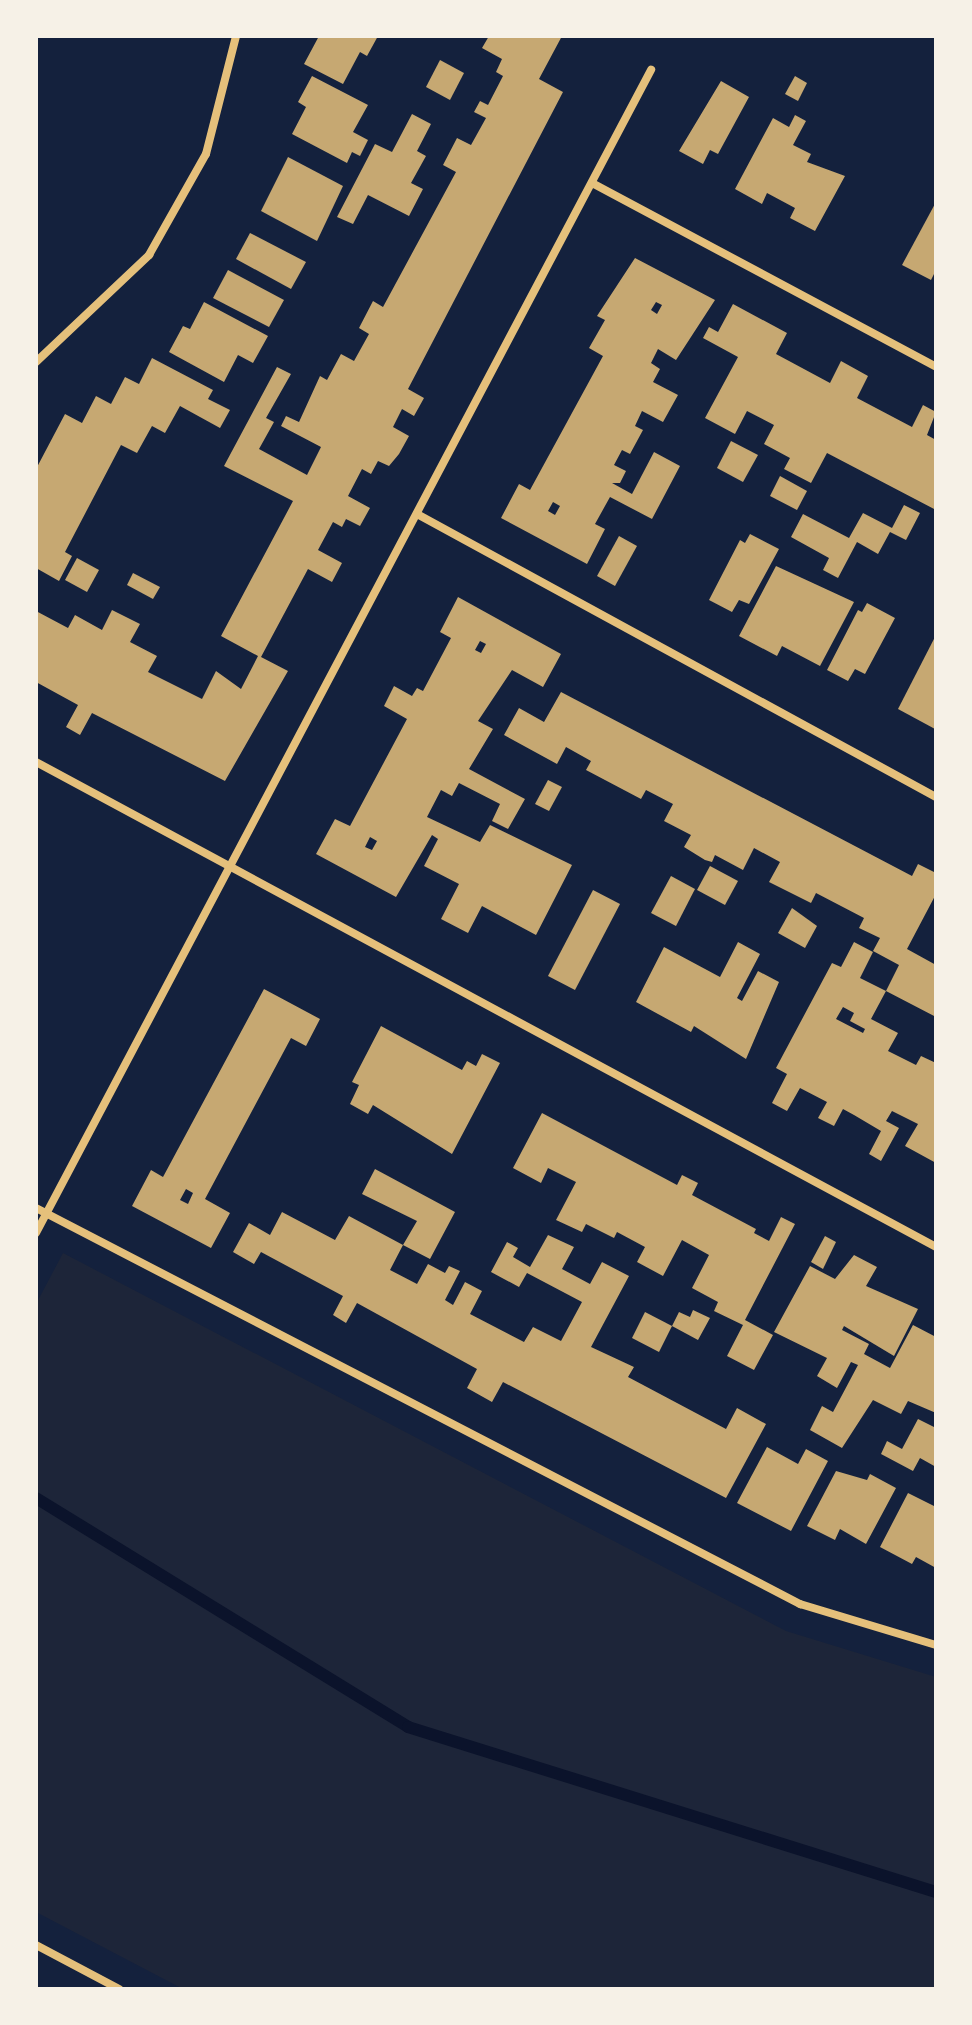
<!DOCTYPE html>
<style>
body{margin:0}
#map{position:relative;width:972px;height:2025px;overflow:hidden;background:#14213d;font-family:"Work Sans",sans-serif}
div>[style]{position:absolute}
[style*='--x']{left:calc(var(--x)*1px);top:calc(var(--y)*1px);width:calc(var(--w)*1px);rotate:calc(var(--a)*1deg)}
.green>*{inset:0;background:#1d2539}
.stream>*{height:12px;margin:-6px;padding:0 6px;transform-origin:6px;border-radius:6px;background:#0b132b}
.building>*{inset:0;background:#c6a872}
.minor>*{height:8px;margin:-4px;padding:0 4px;transform-origin:4px;border-radius:4px;background:#e5c07b}
span{translate:-50% -50%;white-space:nowrap;text-align:center;line-height:1.15;-webkit-text-stroke:8px #f6f1e7;paint-order:stroke}
.frame{position:absolute;inset:0;border:38px solid #f6f1e7;pointer-events:none}
</style>
<div id="map">
<div class="green">
<div style="clip-path:polygon(63px 1253px,786px 1631px,936px 1677px,936px 1989px,183px 1989px,36px 1912px,36px 1304px)"></div>
</div>
<div class="stream">
<div style="--x:36;--y:1498;--w:437;--a:31.6"></div>
<div style="--x:408;--y:1727;--w:553;--a:17.35"></div>
</div>
<div class="building">
<div style="clip-path:polygon(319px 36px,378px 36px,367px 56px,360px 52px,343px 84px,304px 64px)"></div>
<div style="clip-path:polygon(489px 36px,562px 36px,539px 79px,563px 92px,408px 389px,424px 398px,414px 416px,402px 409px,393px 427px,409px 436px,399px 454px,389px 466px,378px 461px,371px 474px,362px 469px,348px 496px,370px 508px,360px 526px,346px 519px,342px 527px,333px 522px,318px 550px,342px 563px,332px 582px,308px 569px,261px 657px,288px 671px,225px 781px,92px 713px,80px 735px,66px 727px,78px 705px,36px 682px,36px 611px,68px 628px,75px 615px,102px 630px,112px 610px,140px 624px,130px 642px,157px 656px,148px 672px,202px 699px,216px 671px,241px 689px,258px 656px,221px 636px,293px 501px,224px 466px,277px 367px,291px 374px,266px 418px,274px 422px,259px 449px,307px 475px,321px 447px,281px 426px,286px 416px,299px 422px,320px 376px,327px 380px,341px 354px,354px 361px,369px 334px,359px 328px,373px 301px,383px 307px,456px 172px,443px 165px,457px 138px,471px 145px,486px 118px,474px 112px,480px 101px,488px 105px,503px 76px,496px 72px,502px 59px,482px 48px)"></div>
<div style="clip-path:polygon(440px 60px,464px 73px,450px 100px,426px 87px)"></div>
<div style="clip-path:polygon(312px 76px,368px 105px,353px 132px,368px 140px,360px 156px,352px 152px,347px 163px,292px 134px,306px 107px,298px 102px)"></div>
<div style="clip-path:polygon(795px 76px,807px 83px,798px 101px,785px 94px)"></div>
<div style="clip-path:polygon(721px 81px,749px 97px,718px 154px,710px 150px,703px 164px,679px 151px)"></div>
<div style="clip-path:polygon(412px 114px,431px 124px,417px 151px,426px 156px,411px 183px,423px 189px,409px 216px,368px 195px,353px 224px,337px 217px,375px 144px,392px 152px)"></div>
<div style="clip-path:polygon(795px 115px,806px 121px,793px 145px,811px 154px,807px 162px,845px 176px,815px 231px,790px 218px,795px 208px,767px 193px,762px 204px,735px 189px,773px 118px,789px 127px)"></div>
<div style="clip-path:polygon(288px 157px,343px 186px,317px 241px,261px 211px)"></div>
<div style="clip-path:polygon(936px 202px,936px 270px,931px 280px,902px 265px)"></div>
<div style="clip-path:polygon(250px 233px,306px 262px,291px 289px,236px 259px)"></div>
<div style="clip-path:polygon(evenodd,635px 258px,715px 300px,676px 360px,658px 349px,651px 363px,660px 369px,653px 382px,678px 395px,663px 422px,642px 411px,635px 426px,643px 430px,630px 454px,622px 450px,614px 465px,626px 471px,620px 483px,612px 483px,632px 494px,654px 452px,680px 466px,652px 519px,610px 497px,595px 524px,605px 529px,587px 564px,501px 518px,519px 484px,530px 490px,603px 356px,589px 348px,605px 320px,597px 316px,635px 258px,656px 302px,662px 305px,657px 314px,651px 310px,656px 302px,635px 258px,553px 502px,560px 506px,555px 515px,548px 511px,553px 502px)"></div>
<div style="clip-path:polygon(228px 270px,284px 300px,269px 327px,213px 298px)"></div>
<div style="clip-path:polygon(204px 302px,268px 336px,253px 363px,238px 355px,224px 382px,169px 352px,183px 326px,190px 329px)"></div>
<div style="clip-path:polygon(733px 304px,787px 333px,776px 354px,830px 383px,841px 361px,868px 376px,857px 398px,912px 427px,923px 405px,936px 412px,927px 435px,936px 440px,936px 510px,827px 453px,811px 483px,784px 469px,790px 458px,764px 444px,774px 425px,747px 411px,735px 434px,705px 418px,738px 357px,703px 338px,709px 327px,718px 332px)"></div>
<div style="clip-path:polygon(152px 358px,213px 390px,208px 399px,230px 410px,220px 428px,180px 406px,165px 433px,152px 426px,137px 453px,121px 445px,65px 552px,72px 556px,59px 581px,36px 568px,36px 469px,65px 414px,82px 423px,96px 396px,111px 404px,125px 377px,139px 384px)"></div>
<div style="clip-path:polygon(731px 441px,758px 455px,743px 482px,717px 468px)"></div>
<div style="clip-path:polygon(780px 476px,807px 491px,797px 510px,770px 496px)"></div>
<div style="clip-path:polygon(904px 505px,920px 513px,906px 540px,890px 532px,878px 554px,857px 542px,838px 578px,823px 570px,829px 558px,791px 537px,803px 514px,849px 538px,863px 513px,892px 528px)"></div>
<div style="clip-path:polygon(750px 534px,779px 549px,749px 604px,739px 600px,732px 612px,709px 600px,740px 540px,745px 543px)"></div>
<div style="clip-path:polygon(619px 536px,637px 546px,615px 586px,597px 576px)"></div>
<div style="clip-path:polygon(77px 558px,99px 570px,87px 592px,65px 580px)"></div>
<div style="clip-path:polygon(776px 566px,854px 602px,820px 666px,782px 646px,777px 656px,739px 636px)"></div>
<div style="clip-path:polygon(133px 573px,160px 587px,153px 599px,127px 585px)"></div>
<div style="clip-path:polygon(evenodd,458px 597px,561px 654px,543px 687px,512px 670px,478px 721px,493px 729px,469px 769px,525px 799px,508px 829px,492px 821px,500px 804px,459px 783px,452px 796px,441px 790px,427px 817px,480px 842px,490px 825px,572px 865px,536px 935px,482px 906px,468px 933px,441px 919px,459px 884px,424px 866px,438px 839px,432px 835px,396px 897px,316px 854px,335px 819px,350px 826px,407px 719px,384px 706px,394px 686px,412px 696px,417px 688px,423px 691px,451px 638px,440px 632px,458px 597px,480px 641px,486px 644px,481px 653px,475px 650px,480px 641px,458px 597px,370px 837px,377px 841px,372px 850px,365px 847px,370px 837px)"></div>
<div style="clip-path:polygon(867px 603px,895px 618px,865px 674px,855px 669px,848px 681px,827px 670px,858px 610px,862px 612px)"></div>
<div style="clip-path:polygon(936px 635px,936px 726px,935px 729px,898px 709px)"></div>
<div style="clip-path:polygon(561px 692px,912px 876px,918px 864px,936px 873px,936px 894px,907px 949px,936px 965px,936px 1017px,886px 991px,899px 965px,873px 951px,880px 938px,859px 928px,864px 918px,816px 893px,811px 903px,769px 882px,780px 862px,754px 848px,743px 870px,715px 855px,712px 862px,705px 860px,684px 847px,691px 835px,664px 821px,673px 804px,646px 790px,641px 799px,586px 770px,591px 761px,566px 747px,557px 764px,504px 735px,519px 708px,544px 722px)"></div>
<div style="clip-path:polygon(548px 780px,562px 787px,549px 811px,535px 804px)"></div>
<div style="clip-path:polygon(710px 866px,738px 881px,725px 905px,697px 890px)"></div>
<div style="clip-path:polygon(671px 876px,695px 889px,676px 926px,651px 913px)"></div>
<div style="clip-path:polygon(593px 890px,620px 904px,575px 990px,548px 976px)"></div>
<div style="clip-path:polygon(792px 908px,817px 926px,805px 948px,778px 933px)"></div>
<div style="clip-path:polygon(738px 942px,760px 954px,737px 998px,742px 1001px,758px 971px,779px 982px,746px 1059px,694px 1026px,691px 1032px,636px 1002px,664px 947px,720px 977px)"></div>
<div style="clip-path:polygon(evenodd,854px 942px,873px 952px,860px 978px,886px 991px,871px 1019px,898px 1033px,888px 1051px,916px 1065px,921px 1056px,936px 1063px,936px 1163px,905px 1146px,918px 1124px,892px 1111px,886px 1121px,899px 1128px,881px 1161px,869px 1154px,881px 1131px,854px 1115px,843px 1109px,834px 1126px,818px 1118px,827px 1102px,800px 1088px,787px 1111px,772px 1103px,787px 1074px,776px 1068px,832px 963px,841px 967px,854px 942px,843px 1007px,854px 1013px,850px 1021px,865px 1029px,863px 1033px,836px 1019px,843px 1007px)"></div>
<div style="clip-path:polygon(evenodd,264px 989px,320px 1019px,306px 1046px,291px 1038px,205px 1199px,230px 1213px,211px 1248px,132px 1206px,151px 1170px,163px 1177px,264px 989px,186px 1189px,193px 1193px,188px 1204px,180px 1200px,186px 1189px)"></div>
<div style="clip-path:polygon(381px 1026px,462px 1070px,467px 1061px,476px 1066px,482px 1054px,500px 1063px,452px 1154px,373px 1105px,368px 1114px,350px 1104px,359px 1085px,352px 1082px)"></div>
<div style="clip-path:polygon(542px 1113px,677px 1185px,682px 1175px,698px 1183px,692px 1195px,756px 1229px,754px 1233px,769px 1241px,781px 1217px,795px 1224px,745px 1320px,773px 1335px,754px 1370px,727px 1356px,743px 1325px,714px 1311px,718px 1302px,692px 1288px,709px 1255px,682px 1240px,663px 1276px,637px 1262px,645px 1247px,617px 1232px,614px 1238px,586px 1224px,582px 1232px,556px 1220px,576px 1182px,548px 1168px,541px 1183px,513px 1168px)"></div>
<div style="clip-path:polygon(375px 1169px,455px 1212px,430px 1259px,403px 1245px,417px 1221px,362px 1194px)"></div>
<div style="clip-path:polygon(282px 1212px,335px 1240px,349px 1216px,403px 1245px,390px 1270px,417px 1284px,428px 1264px,445px 1273px,449px 1266px,460px 1271px,445px 1300px,453px 1305px,465px 1282px,482px 1291px,470px 1314px,524px 1342px,533px 1327px,561px 1341px,582px 1302px,527px 1273px,519px 1287px,491px 1272px,507px 1242px,518px 1248px,513px 1257px,530px 1267px,548px 1235px,574px 1247px,562px 1269px,590px 1284px,602px 1262px,629px 1276px,591px 1347px,634px 1367px,628px 1377px,726px 1429px,737px 1408px,766px 1424px,726px 1498px,503px 1382px,492px 1402px,467px 1388px,477px 1369px,357px 1303px,346px 1323px,333px 1315px,343px 1296px,261px 1252px,254px 1264px,233px 1252px,249px 1223px,270px 1235px)"></div>
<div style="clip-path:polygon(825px 1236px,836px 1242px,823px 1269px,811px 1262px)"></div>
<div style="clip-path:polygon(854px 1255px,877px 1267px,866px 1286px,918px 1309px,894px 1356px,844px 1326px,842px 1330px,869px 1344px,864px 1354px,890px 1368px,913px 1325px,936px 1337px,936px 1413px,908px 1401px,901px 1414px,873px 1400px,842px 1448px,810px 1430px,822px 1406px,833px 1412px,858px 1365px,851px 1362px,837px 1388px,817px 1376px,827px 1358px,774px 1332px,810px 1266px,835px 1279px)"></div>
<div style="clip-path:polygon(693px 1310px,710px 1318px,698px 1340px,672px 1326px,679px 1312px,690px 1317px)"></div>
<div style="clip-path:polygon(645px 1312px,672px 1326px,659px 1352px,632px 1338px)"></div>
<div style="clip-path:polygon(918px 1419px,936px 1428px,936px 1467px,920px 1458px,913px 1471px,881px 1454px,887px 1441px,902px 1449px)"></div>
<div style="clip-path:polygon(767px 1447px,798px 1464px,806px 1449px,828px 1461px,791px 1531px,737px 1503px)"></div>
<div style="clip-path:polygon(836px 1471px,867px 1480px,870px 1474px,896px 1488px,866px 1544px,840px 1529px,835px 1540px,807px 1526px)"></div>
<div style="clip-path:polygon(908px 1493px,936px 1507px,936px 1568px,916px 1557px,912px 1564px,880px 1547px)"></div>
</div>
<div class="minor">
<div style="--x:592;--y:183;--w:390;--a:28.1"></div>
<div style="--x:36;--y:362;--w:156;--a:-43.4"></div>
<div style="--x:149;--y:255;--w:116;--a:-60.6"></div>
<div style="--x:206;--y:154;--w:122;--a:-75.7"></div>
<div style="--x:417;--y:514;--w:591;--a:28.6"></div>
<div style="--x:36;--y:762;--w:1022;--a:28.32"></div>
<div style="--x:36;--y:1208;--w:861;--a:27.4"></div>
<div style="--x:800;--y:1604;--w:142;--a:16.8"></div>
<div style="--x:36;--y:1233;--w:1316;--a:-62.13"></div>
<div style="--x:36;--y:1945;--w:94;--a:27.9"></div>
</div>
<div class="frame"></div>
</div>
